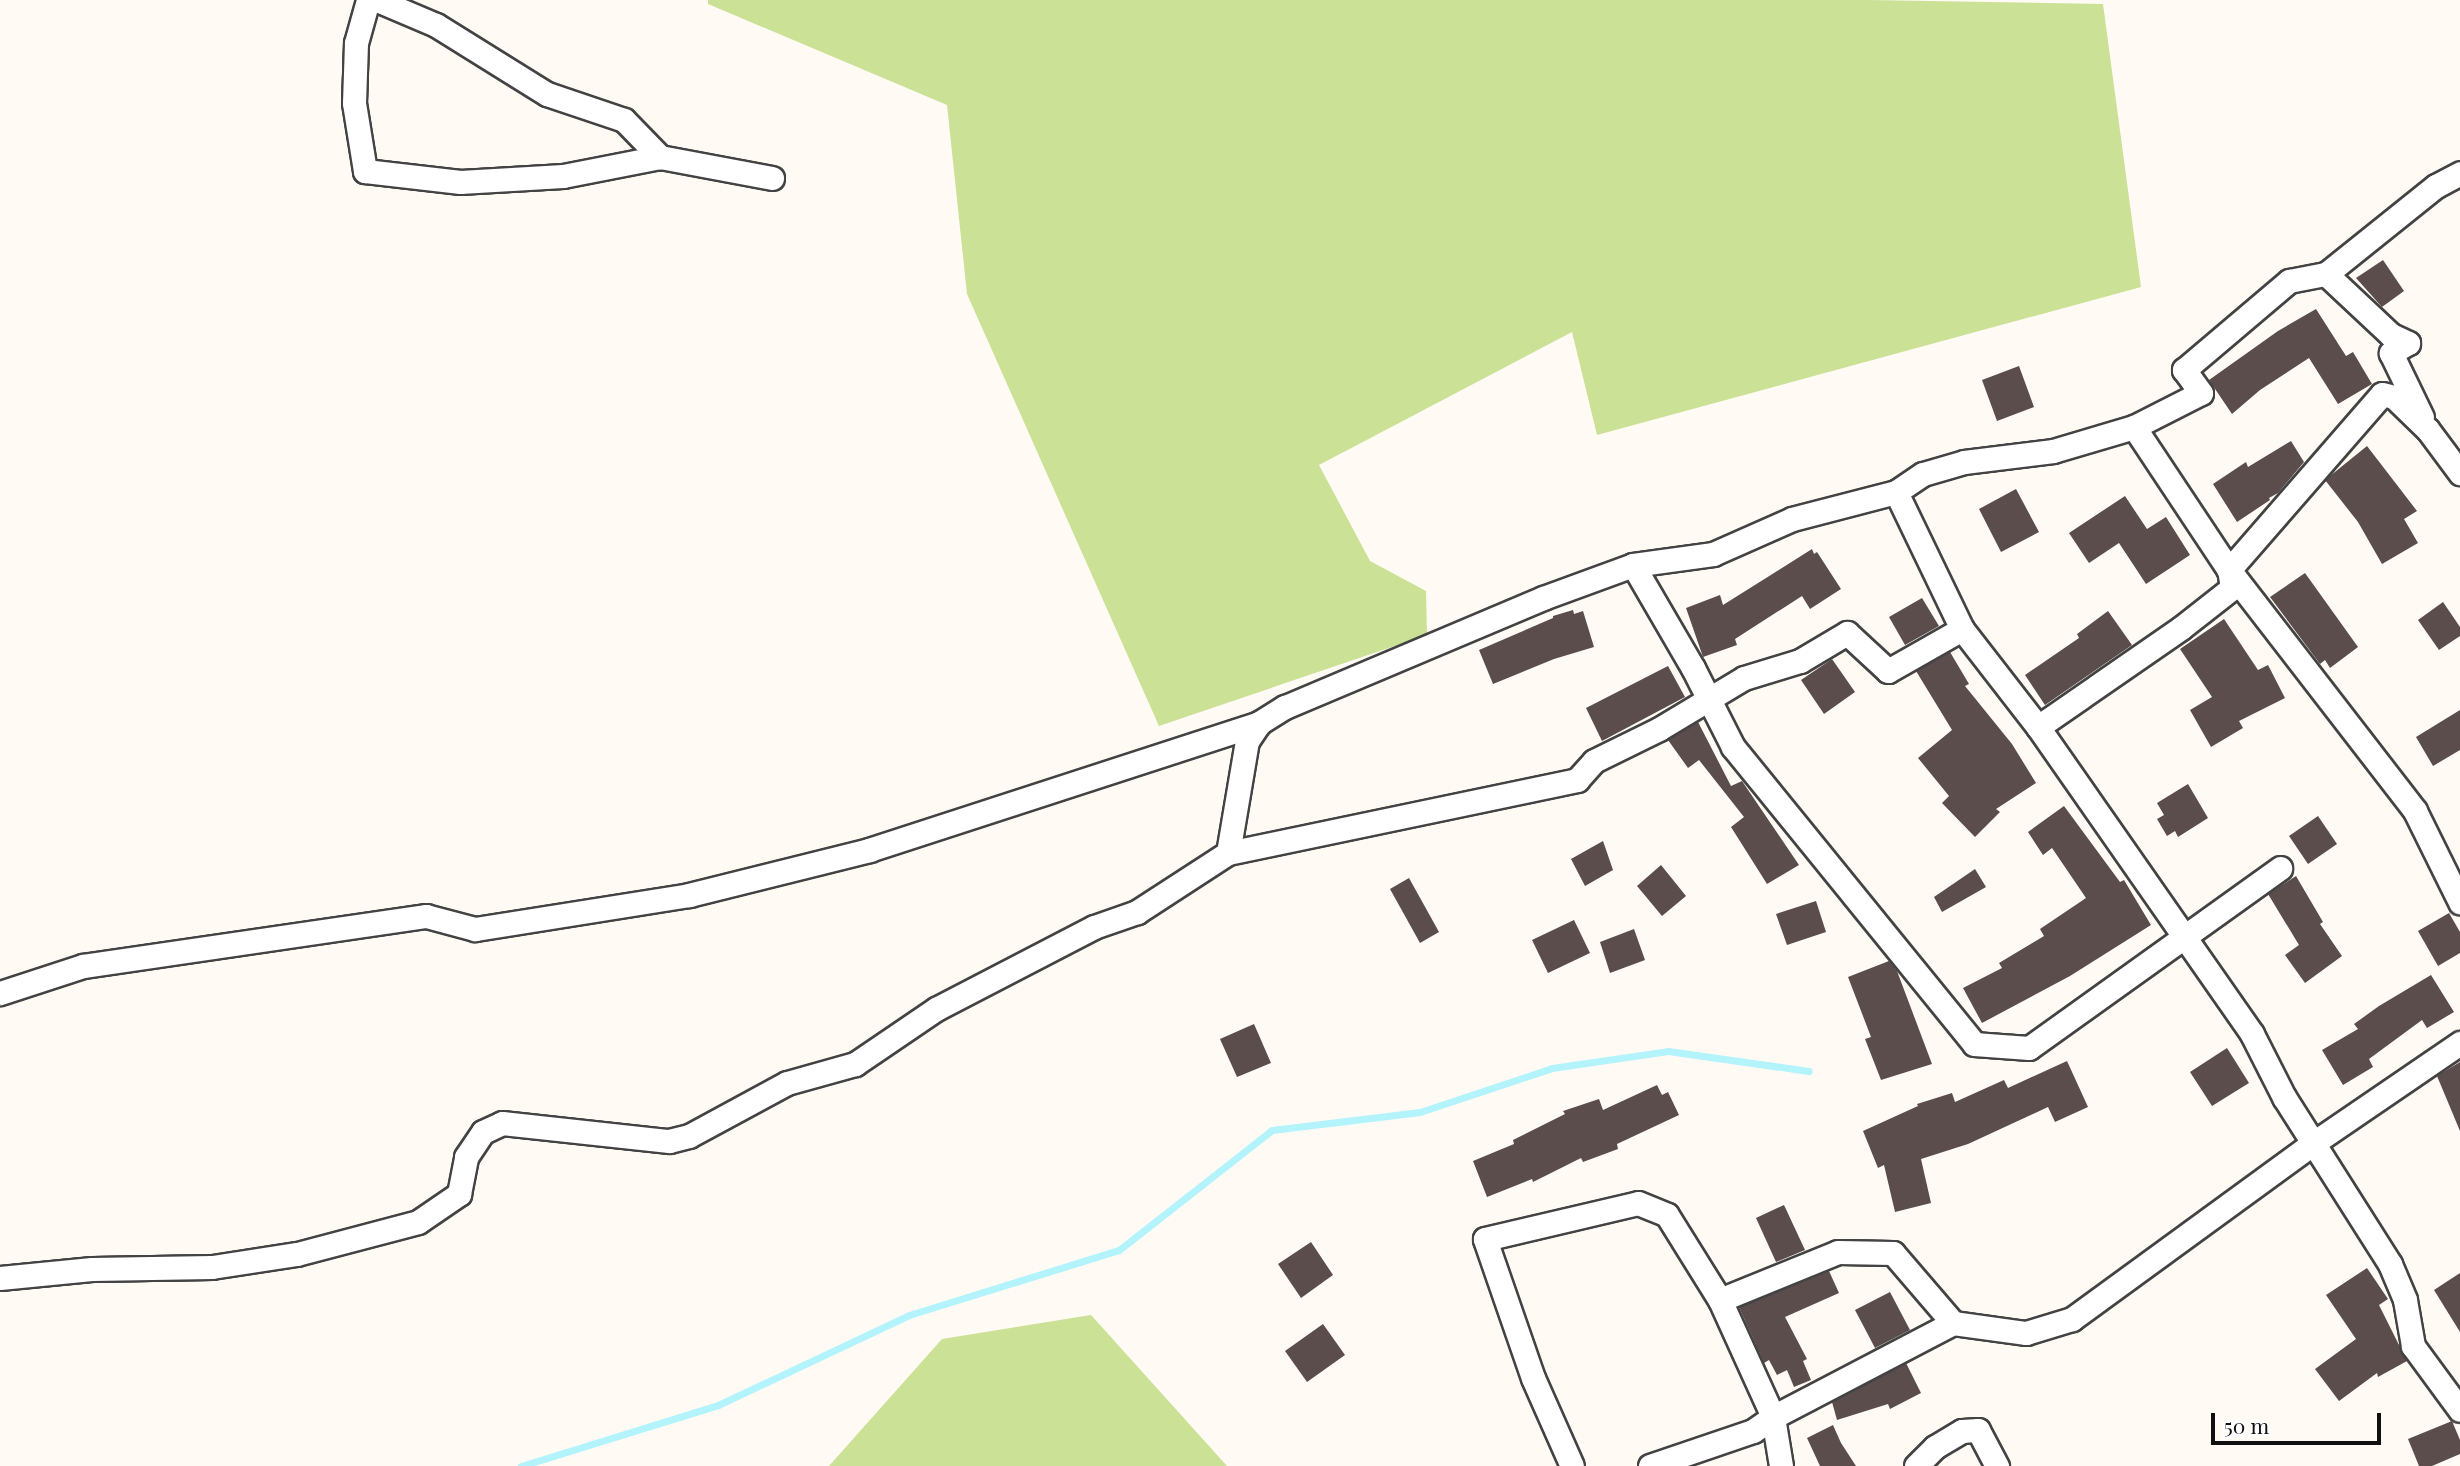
<!DOCTYPE html>
<style>
body{margin:0}
#map{position:relative;width:2460px;height:1466px;overflow:hidden;background:#fffaf4;font-family:"Playfair Display",serif}
div>[style]{position:absolute}
[style*='--x']{left:calc(var(--x)*1px);top:calc(var(--y)*1px);width:calc(var(--w)*1px);rotate:calc(var(--a)*1deg)}
.forest>*{inset:0;background:#cae196}
.stream>*{height:7px;margin:-3.5px;padding:0 3.5px;transform-origin:3.5px;border-radius:3.5px;background:#b3f3fc}
.building>*{inset:0;background:#5a4d4b}
.roads{filter:drop-shadow(2px 0 #434343) drop-shadow(-2px 0 #434343) drop-shadow(0 2px #434343) drop-shadow(0 -2px #434343)}
.minor>*{height:23px;margin:-11.5px;padding:0 11.5px;transform-origin:11.5px;border-radius:11.5px;background:#fff}
span{translate:-50% -50%;white-space:nowrap;text-align:center;line-height:1.15;-webkit-text-stroke:7px #fff;paint-order:stroke}
.scale{position:absolute;left:2211px;top:1413px;width:170px;height:32px;box-sizing:border-box;border:4px solid #101010;border-top:0;padding-left:9px;font-size:21px;line-height:24px;white-space:nowrap;color:#101010;-webkit-text-stroke:5px #fff;paint-order:stroke}
</style>
<div id="map">
<div class="forest">
<div style="clip-path:polygon(708px 0,1868px 0,2103px 4px,2141px 287px,1597px 435px,1572px 332px,1319px 465px,1370px 561px,1426px 591px,1427px 635px,1159px 726px,967px 294px,947px 105px,708px 4px)"></div>
<div style="clip-path:polygon(1091px 1315px,1227px 1466px,829px 1466px,942px 1339px)"></div>
</div>
<div class="stream">
<div style="--x:521;--y:1466;--w:206;--a:-17.2"></div>
<div style="--x:718;--y:1405;--w:211;--a:-25.2"></div>
<div style="--x:909;--y:1315;--w:220;--a:-17.2"></div>
<div style="--x:1119;--y:1250;--w:194;--a:-38.1"></div>
<div style="--x:1272;--y:1130;--w:149;--a:-6.9"></div>
<div style="--x:1420;--y:1112;--w:139;--a:-18.4"></div>
<div style="--x:1552;--y:1068;--w:117;--a:-8.3"></div>
<div style="--x:1668;--y:1051;--w:142;--a:8.1"></div>
</div>
<div class="building">
<div style="clip-path:polygon(2383px 260px,2404px 291px,2382px 307px,2356px 278px)"></div>
<div style="clip-path:polygon(2316px 309px,2346px 356px,2353px 352px,2372px 384px,2338px 404px,2309px 358px,2260px 390px,2232px 414px,2209px 380px,2278px 331px)"></div>
<div style="clip-path:polygon(2019px 366px,2034px 407px,1997px 421px,1982px 380px)"></div>
<div style="clip-path:polygon(2291px 441px,2304px 462px,2278px 493px,2269px 498px,2270px 500px,2237px 522px,2213px 484px,2246px 462px,2248px 467px)"></div>
<div style="clip-path:polygon(2367px 446px,2417px 511px,2404px 519px,2418px 543px,2382px 564px,2358px 522px,2325px 480px)"></div>
<div style="clip-path:polygon(2016px 489px,2039px 532px,2001px 552px,1979px 509px)"></div>
<div style="clip-path:polygon(2125px 496px,2147px 529px,2166px 517px,2190px 555px,2146px 584px,2119px 543px,2089px 563px,2069px 533px)"></div>
<div style="clip-path:polygon(1812px 549px,1814px 554px,1817px 552px,1841px 589px,1810px 609px,1802px 596px,1735px 639px,1737px 645px,1703px 657px,1686px 608px,1720px 595px,1723px 605px)"></div>
<div style="clip-path:polygon(2305px 573px,2358px 647px,2330px 668px,2325px 660px,2320px 664px,2270px 597px)"></div>
<div style="clip-path:polygon(1922px 598px,1939px 626px,1905px 645px,1889px 617px)"></div>
<div style="clip-path:polygon(2443px 602px,2460px 627px,2460px 636px,2439px 650px,2418px 620px)"></div>
<div style="clip-path:polygon(1573px 610px,1574px 614px,1583px 611px,1594px 647px,1554px 659px,1493px 684px,1479px 650px,1553px 618px,1553px 616px)"></div>
<div style="clip-path:polygon(2108px 611px,2132px 645px,2045px 705px,2025px 675px,2079px 638px,2077px 634px)"></div>
<div style="clip-path:polygon(2224px 619px,2258px 670px,2268px 665px,2285px 698px,2239px 721px,2243px 728px,2211px 747px,2190px 710px,2212px 697px,2180px 649px)"></div>
<div style="clip-path:polygon(1950px 652px,1969px 684px,1965px 686px,2012px 744px,2036px 783px,1996px 809px,2000px 812px,1975px 837px,1942px 803px,1949px 796px,1918px 758px,1952px 730px,1916px 671px)"></div>
<div style="clip-path:polygon(1832px 659px,1855px 692px,1824px 714px,1801px 680px)"></div>
<div style="clip-path:polygon(1668px 666px,1685px 697px,1602px 741px,1586px 708px)"></div>
<div style="clip-path:polygon(2460px 710px,2460px 750px,2433px 766px,2416px 737px)"></div>
<div style="clip-path:polygon(1698px 722px,1731px 786px,1742px 781px,1799px 865px,1767px 884px,1731px 827px,1744px 817px,1699px 760px,1688px 768px,1668px 740px)"></div>
<div style="clip-path:polygon(2188px 784px,2208px 818px,2178px 837px,2175px 831px,2167px 836px,2157px 819px,2164px 815px,2157px 803px)"></div>
<div style="clip-path:polygon(2064px 806px,2120px 882px,2124px 880px,2151px 925px,2070px 976px,1982px 1023px,1963px 988px,2002px 968px,1999px 963px,2044px 936px,2040px 929px,2086px 898px,2052px 848px,2043px 855px,2028px 832px)"></div>
<div style="clip-path:polygon(2318px 816px,2337px 844px,2308px 864px,2289px 836px)"></div>
<div style="clip-path:polygon(1603px 841px,1613px 870px,1585px 886px,1571px 859px)"></div>
<div style="clip-path:polygon(1661px 865px,1686px 896px,1662px 916px,1637px 886px)"></div>
<div style="clip-path:polygon(1975px 869px,1986px 887px,1942px 912px,1934px 897px)"></div>
<div style="clip-path:polygon(2296px 876px,2323px 922px,2320px 924px,2342px 956px,2305px 983px,2285px 955px,2299px 945px,2268px 894px)"></div>
<div style="clip-path:polygon(1409px 878px,1439px 932px,1420px 943px,1390px 889px)"></div>
<div style="clip-path:polygon(1816px 901px,1826px 932px,1787px 945px,1776px 914px)"></div>
<div style="clip-path:polygon(2449px 913px,2460px 932px,2460px 953px,2438px 966px,2418px 931px)"></div>
<div style="clip-path:polygon(1574px 920px,1590px 953px,1548px 973px,1532px 940px)"></div>
<div style="clip-path:polygon(1634px 929px,1645px 960px,1610px 973px,1600px 942px)"></div>
<div style="clip-path:polygon(1889px 961px,1897px 971px,1932px 1064px,1881px 1080px,1865px 1039px,1871px 1037px,1848px 977px)"></div>
<div style="clip-path:polygon(2431px 975px,2454px 1012px,2427px 1028px,2422px 1020px,2369px 1059px,2373px 1067px,2343px 1085px,2322px 1050px,2358px 1029px,2354px 1024px,2379px 1006px)"></div>
<div style="clip-path:polygon(1254px 1024px,1271px 1063px,1237px 1077px,1220px 1039px)"></div>
<div style="clip-path:polygon(2227px 1048px,2249px 1083px,2212px 1106px,2190px 1072px)"></div>
<div style="clip-path:polygon(2067px 1061px,2088px 1107px,2055px 1122px,2048px 1107px,1968px 1144px,1921px 1159px,1931px 1203px,1895px 1212px,1884px 1165px,1878px 1168px,1863px 1131px,1918px 1106px,1917px 1104px,1952px 1093px,1955px 1102px,2004px 1080px,2008px 1088px)"></div>
<div style="clip-path:polygon(2460px 1062px,2460px 1131px,2437px 1076px)"></div>
<div style="clip-path:polygon(1657px 1085px,1662px 1095px,1668px 1092px,1679px 1115px,1617px 1144px,1618px 1149px,1583px 1162px,1581px 1158px,1533px 1182px,1532px 1179px,1487px 1197px,1473px 1161px,1514px 1144px,1513px 1140px,1565px 1114px,1563px 1111px,1599px 1099px,1603px 1110px)"></div>
<div style="clip-path:polygon(1784px 1205px,1805px 1250px,1776px 1262px,1756px 1218px)"></div>
<div style="clip-path:polygon(1311px 1242px,1333px 1275px,1301px 1298px,1278px 1264px)"></div>
<div style="clip-path:polygon(2367px 1268px,2388px 1299px,2379px 1305px,2407px 1361px,2378px 1377px,2377px 1373px,2339px 1401px,2315px 1369px,2356px 1339px,2326px 1295px)"></div>
<div style="clip-path:polygon(1829px 1271px,1839px 1293px,1785px 1317px,1807px 1359px,1803px 1361px,1811px 1380px,1794px 1387px,1787px 1370px,1777px 1375px,1769px 1360px,1764px 1363px,1739px 1307px)"></div>
<div style="clip-path:polygon(2460px 1273px,2460px 1332px,2434px 1290px)"></div>
<div style="clip-path:polygon(1890px 1292px,1910px 1330px,1875px 1348px,1855px 1310px)"></div>
<div style="clip-path:polygon(1323px 1324px,1345px 1355px,1307px 1382px,1285px 1351px)"></div>
<div style="clip-path:polygon(1906px 1363px,1921px 1393px,1890px 1409px,1888px 1404px,1837px 1420px,1832px 1402px)"></div>
<div style="clip-path:polygon(2452px 1421px,2460px 1440px,2460px 1454px,2432px 1466px,2419px 1466px,2408px 1439px)"></div>
<div style="clip-path:polygon(1833px 1425px,1841px 1443px,1856px 1466px,1820px 1466px,1807px 1438px)"></div>
</div>
<div class="roads">
<div class="minor">
<div style="--x:368;--y:0;--w:45;--a:105.6"></div>
<div style="--x:356;--y:43;--w:60;--a:91.9"></div>
<div style="--x:354;--y:103;--w:69;--a:80.8"></div>
<div style="--x:365;--y:171;--w:96;--a:6.6"></div>
<div style="--x:460;--y:182;--w:103;--a:-3.3"></div>
<div style="--x:563;--y:176;--w:99;--a:-11.1"></div>
<div style="--x:660;--y:157;--w:114;--a:10.6"></div>
<div style="--x:377;--y:0;--w:64;--a:23"></div>
<div style="--x:436;--y:25;--w:131;--a:31.9"></div>
<div style="--x:547;--y:94;--w:81;--a:18.7"></div>
<div style="--x:624;--y:120;--w:52;--a:45.8"></div>
<div style="--x:2326;--y:274;--w:141;--a:-38.7"></div>
<div style="--x:2436;--y:186;--w:27;--a:-28"></div>
<div style="--x:2134;--y:427;--w:172;--a:56.4"></div>
<div style="--x:2229;--y:570;--w:304;--a:52.3"></div>
<div style="--x:2415;--y:811;--w:102;--a:63.7"></div>
<div style="--x:1896;--y:492;--w:152;--a:64.3"></div>
<div style="--x:1633;--y:565;--w:119;--a:59.8"></div>
<div style="--x:1693;--y:668;--w:89;--a:63.1"></div>
<div style="--x:1733;--y:747;--w:382;--a:50.9"></div>
<div style="--x:1974;--y:1044;--w:55;--a:4.2"></div>
<div style="--x:2029;--y:1048;--w:309;--a:-35.6"></div>
<div style="--x:2038;--y:727;--w:374;--a:55.1"></div>
<div style="--x:2252;--y:1034;--w:71;--a:63.1"></div>
<div style="--x:2284;--y:1097;--w:198;--a:57.6"></div>
<div style="--x:2390;--y:1264;--w:39;--a:67"></div>
<div style="--x:2405;--y:1300;--w:47;--a:80.1"></div>
<div style="--x:2413;--y:1346;--w:79;--a:53.7"></div>
<div style="--x:1228;--y:853;--w:114;--a:-80.4"></div>
<div style="--x:1247;--y:741;--w:22;--a:-56"></div>
<div style="--x:1259;--y:723;--w:31;--a:-32"></div>
<div style="--x:1285;--y:707;--w:280;--a:-22.9"></div>
<div style="--x:1543;--y:598;--w:96;--a:-20.1"></div>
<div style="--x:1633;--y:565;--w:81;--a:-7.8"></div>
<div style="--x:1713;--y:554;--w:86;--a:-23.9"></div>
<div style="--x:1792;--y:519;--w:107;--a:-14.6"></div>
<div style="--x:1896;--y:492;--w:32;--a:-34"></div>
<div style="--x:1923;--y:474;--w:43;--a:-16.3"></div>
<div style="--x:1964;--y:462;--w:90;--a:-7"></div>
<div style="--x:2053;--y:451;--w:84;--a:-16.5"></div>
<div style="--x:2134;--y:427;--w:75;--a:-26.9"></div>
<div style="--x:2201;--y:393;--w:29;--a:-126"></div>
<div style="--x:2184;--y:370;--w:138;--a:-40.3"></div>
<div style="--x:2289;--y:281;--w:38;--a:-11"></div>
<div style="--x:2326;--y:274;--w:89;--a:43.2"></div>
<div style="--x:2391;--y:335;--w:19;--a:25"></div>
<div style="--x:2408;--y:343;--w:20;--a:150"></div>
<div style="--x:2391;--y:353;--w:71;--a:64.2"></div>
<div style="--x:0;--y:993;--w:87;--a:-18"></div>
<div style="--x:83;--y:966;--w:347;--a:-8.3"></div>
<div style="--x:426;--y:916;--w:51;--a:14.9"></div>
<div style="--x:475;--y:929;--w:217;--a:-9"></div>
<div style="--x:689;--y:895;--w:186;--a:-14"></div>
<div style="--x:869;--y:850;--w:410;--a:-18"></div>
<div style="--x:0;--y:1278;--w:92;--a:-5.6"></div>
<div style="--x:92;--y:1269;--w:120;--a:-1"></div>
<div style="--x:212;--y:1267;--w:86;--a:-8.7"></div>
<div style="--x:297;--y:1254;--w:125;--a:-14.8"></div>
<div style="--x:418;--y:1222;--w:50;--a:-34.3"></div>
<div style="--x:459;--y:1194;--w:38;--a:-79"></div>
<div style="--x:466;--y:1157;--w:30;--a:-56"></div>
<div style="--x:483;--y:1132;--w:21;--a:-25"></div>
<div style="--x:502;--y:1123;--w:168;--a:6.2"></div>
<div style="--x:669;--y:1141;--w:21;--a:-14"></div>
<div style="--x:689;--y:1136;--w:111;--a:-28.4"></div>
<div style="--x:787;--y:1083;--w:71;--a:-15.6"></div>
<div style="--x:855;--y:1064;--w:98;--a:-34.2"></div>
<div style="--x:936;--y:1009;--w:178;--a:-27.4"></div>
<div style="--x:1094;--y:927;--w:46;--a:-19.2"></div>
<div style="--x:1137;--y:912;--w:108;--a:-33"></div>
<div style="--x:1228;--y:853;--w:357;--a:-11.8"></div>
<div style="--x:1577;--y:780;--w:25;--a:-48"></div>
<div style="--x:1594;--y:761;--w:72;--a:-26.2"></div>
<div style="--x:1659;--y:729;--w:99;--a:-31"></div>
<div style="--x:1744;--y:678;--w:59;--a:-16.9"></div>
<div style="--x:1800;--y:661;--w:55;--a:-30.8"></div>
<div style="--x:1847;--y:633;--w:56;--a:42.8"></div>
<div style="--x:1888;--y:671;--w:85;--a:-29.6"></div>
<div style="--x:1962;--y:629;--w:124;--a:52.2"></div>
<div style="--x:2038;--y:727;--w:174;--a:-34.7"></div>
<div style="--x:2181;--y:628;--w:65;--a:-38.1"></div>
<div style="--x:2232;--y:588;--w:18;--a:-99"></div>
<div style="--x:2229;--y:570;--w:233;--a:-49"></div>
<div style="--x:2382;--y:394;--w:12;--a:14"></div>
<div style="--x:2394;--y:397;--w:47;--a:44.1"></div>
<div style="--x:2428;--y:430;--w:54;--a:53.3"></div>
<div style="--x:1720;--y:1300;--w:127;--a:-22.1"></div>
<div style="--x:1838;--y:1252;--w:55;--a:1"></div>
<div style="--x:1893;--y:1253;--w:92;--a:49.4"></div>
<div style="--x:1572;--y:1466;--w:96;--a:-113.9"></div>
<div style="--x:1533;--y:1378;--w:147;--a:-109.1"></div>
<div style="--x:1485;--y:1239;--w:157;--a:-13.2"></div>
<div style="--x:1638;--y:1203;--w:31;--a:22"></div>
<div style="--x:1667;--y:1215;--w:100;--a:58.1"></div>
<div style="--x:1720;--y:1300;--w:128;--a:65.6"></div>
<div style="--x:1773;--y:1417;--w:50;--a:80.7"></div>
<div style="--x:1650;--y:1466;--w:109;--a:-18.8"></div>
<div style="--x:1753;--y:1431;--w:24;--a:-35"></div>
<div style="--x:1773;--y:1417;--w:203;--a:-27.6"></div>
<div style="--x:1953;--y:1323;--w:74;--a:7.8"></div>
<div style="--x:2026;--y:1333;--w:48;--a:-16.9"></div>
<div style="--x:2072;--y:1319;--w:301;--a:-36.1"></div>
<div style="--x:2315;--y:1142;--w:176;--a:-34.3"></div>
<div style="--x:1916;--y:1466;--w:27;--a:-45"></div>
<div style="--x:1935;--y:1447;--w:31;--a:-31"></div>
<div style="--x:1962;--y:1431;--w:16;--a:-4"></div>
<div style="--x:1978;--y:1430;--w:41;--a:62.2"></div>
</div>
</div>
<div class="scale">50 m</div>
</div>
